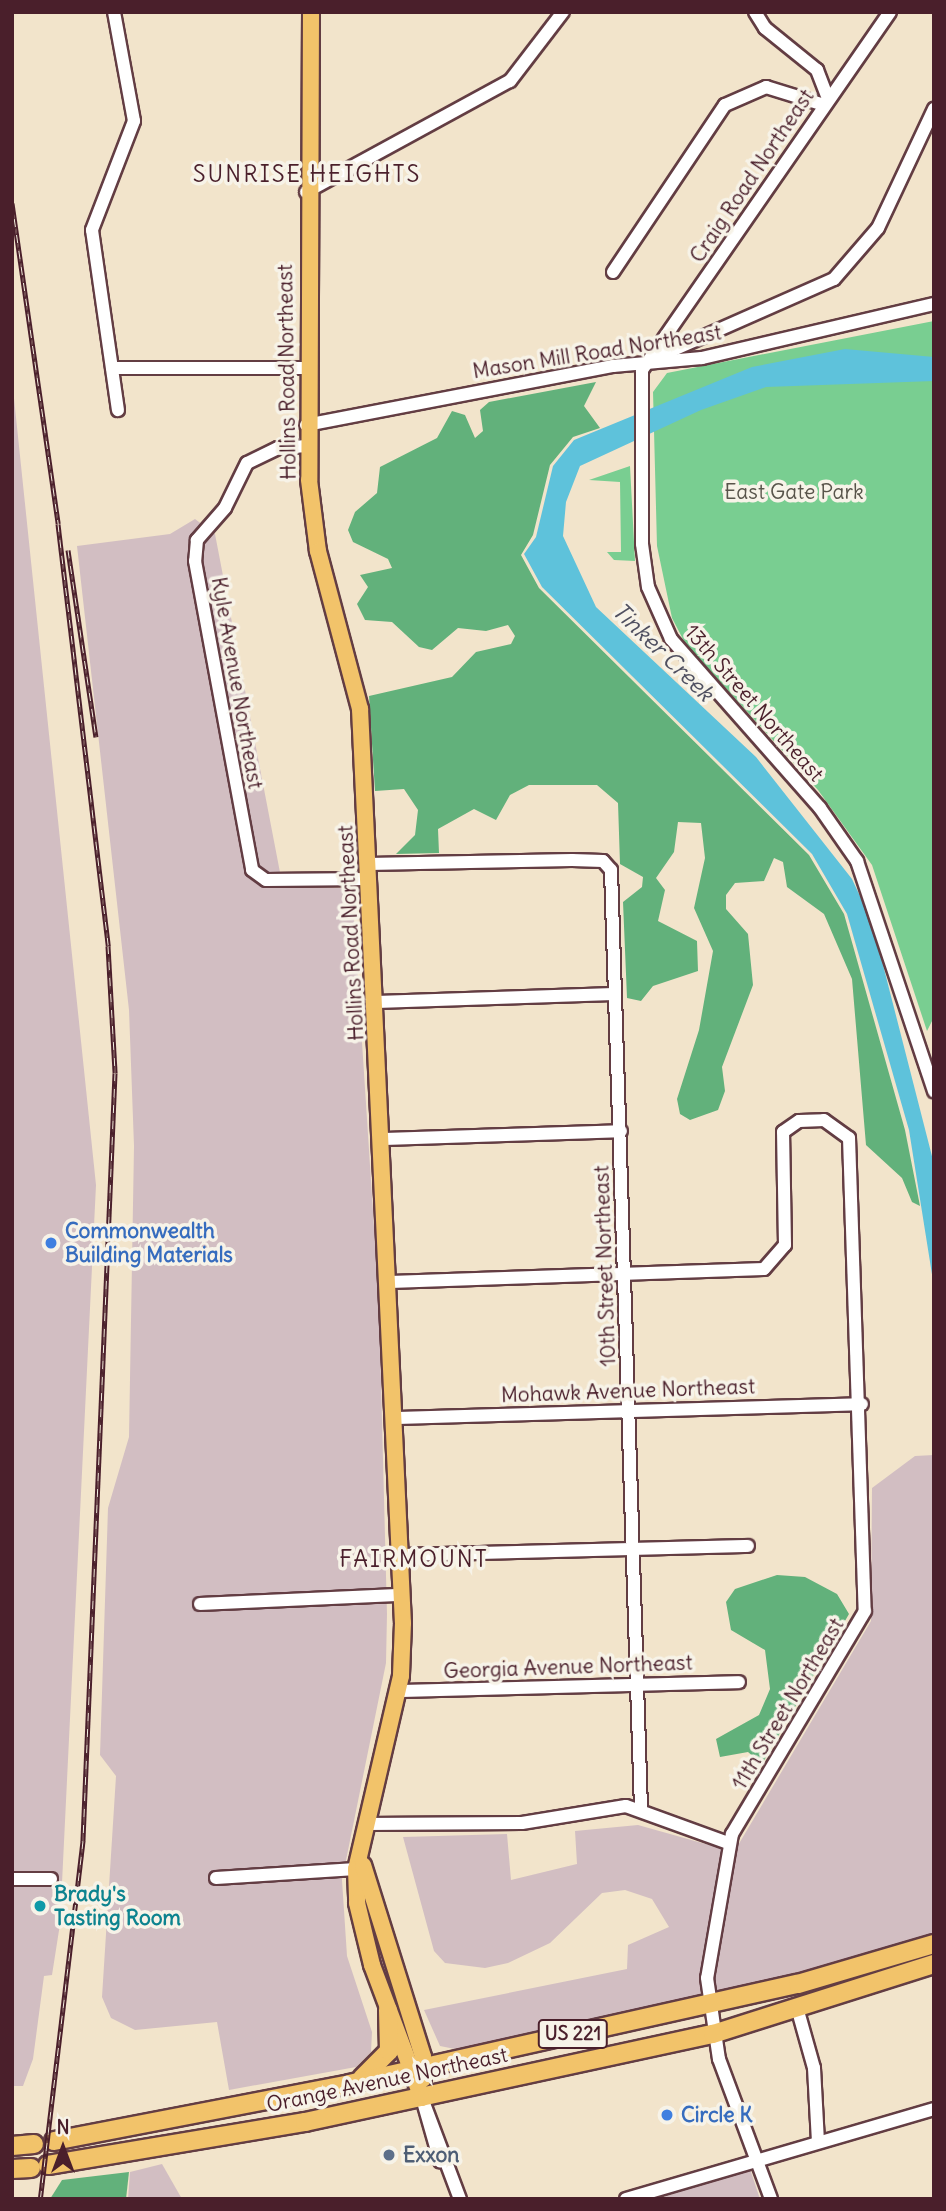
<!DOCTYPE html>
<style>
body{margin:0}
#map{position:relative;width:946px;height:2211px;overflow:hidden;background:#f2e4cb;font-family:Delius,sans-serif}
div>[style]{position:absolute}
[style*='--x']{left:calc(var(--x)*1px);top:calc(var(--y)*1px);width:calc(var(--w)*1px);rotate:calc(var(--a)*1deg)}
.industrial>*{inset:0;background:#d2bec2}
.green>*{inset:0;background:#79ce91}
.forest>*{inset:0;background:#62b17b}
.water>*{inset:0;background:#5ec2db}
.roads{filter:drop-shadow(2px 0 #633d43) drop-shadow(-2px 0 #633d43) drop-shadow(0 2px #633d43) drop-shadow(0 -2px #633d43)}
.minor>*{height:12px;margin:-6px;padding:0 6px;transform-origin:6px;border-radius:6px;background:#fff}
.major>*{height:16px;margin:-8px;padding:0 8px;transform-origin:8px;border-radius:8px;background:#f2c36a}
.highway>*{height:18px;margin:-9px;padding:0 9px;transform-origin:9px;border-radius:9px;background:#f2c36a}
.rail>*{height:5px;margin-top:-2.5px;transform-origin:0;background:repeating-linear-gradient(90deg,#f7f3e8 0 8px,#4a1f2b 0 16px);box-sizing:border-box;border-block:2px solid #4a1f2b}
.dots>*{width:19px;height:19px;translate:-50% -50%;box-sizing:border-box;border:4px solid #f7f3e8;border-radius:50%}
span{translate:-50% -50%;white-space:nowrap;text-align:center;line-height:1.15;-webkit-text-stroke:7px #f7f3e8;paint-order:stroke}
.shield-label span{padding:2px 5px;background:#f7f3e8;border:2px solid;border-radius:5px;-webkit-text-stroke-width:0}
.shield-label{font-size:19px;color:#4a1f2b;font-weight:700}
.street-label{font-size:21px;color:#4a1f2b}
.park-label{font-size:21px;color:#58544a}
.shop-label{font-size:21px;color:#366cbe;font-weight:700}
.left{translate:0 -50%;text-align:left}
.culture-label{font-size:21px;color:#0d838f;font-weight:700}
.service-label{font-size:21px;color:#4e5e75;font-weight:700}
.neighbourhood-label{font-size:23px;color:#4a1f2b;letter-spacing:2px}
.water-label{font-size:23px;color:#505060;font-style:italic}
.frame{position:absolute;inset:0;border:14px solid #4a1f2b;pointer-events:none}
.north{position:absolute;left:28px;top:2113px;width:70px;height:70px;-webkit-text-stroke:5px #f7f3e8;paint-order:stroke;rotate:0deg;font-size:19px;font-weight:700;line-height:28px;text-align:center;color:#4a1f2b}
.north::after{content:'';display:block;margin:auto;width:24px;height:32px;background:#4a1f2b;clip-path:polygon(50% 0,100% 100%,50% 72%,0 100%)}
</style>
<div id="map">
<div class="industrial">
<div style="clip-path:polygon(12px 379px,96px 1185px,60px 1924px,52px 1975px,44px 1976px,33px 2059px,23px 2086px,12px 2086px)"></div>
<div style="clip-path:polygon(195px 519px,215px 534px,283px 888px,352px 888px,379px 1304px,387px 1614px,386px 1663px,342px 1880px,347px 1956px,372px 2032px,371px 2052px,356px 2067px,229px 2090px,217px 2022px,135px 2030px,111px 2018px,102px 1997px,116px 1776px,100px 1755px,108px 1508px,129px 1437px,134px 1146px,129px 1010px,77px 546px,170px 534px)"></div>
<div style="clip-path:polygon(934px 1455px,934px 1934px,817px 1970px,455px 2049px,440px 2046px,424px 2010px,627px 1969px,628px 1945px,669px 1927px,652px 1899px,625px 1890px,602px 1893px,550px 1943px,508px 1963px,485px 1968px,445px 1963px,434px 1951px,403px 1837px,507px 1834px,511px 1880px,577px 1864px,575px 1831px,638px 1825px,734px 1852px,871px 1621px,872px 1488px,915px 1456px)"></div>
<div style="clip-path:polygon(162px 2164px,182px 2199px,128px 2199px,130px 2172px)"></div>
<div style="clip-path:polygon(750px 2169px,760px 2199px,657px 2199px)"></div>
</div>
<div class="green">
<div style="clip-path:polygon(934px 321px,934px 1017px,927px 1031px,872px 865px,818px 790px,685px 643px,672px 618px,657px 546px,653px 392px,667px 373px)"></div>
<div style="clip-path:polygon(630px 466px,635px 561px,614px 560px,607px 552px,621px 552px,620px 482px,589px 480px)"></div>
</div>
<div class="forest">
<div style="clip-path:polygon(596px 382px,584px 406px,600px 428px,573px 437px,550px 465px,533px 535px,521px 555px,539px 588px,809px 855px,844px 914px,905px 1130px,920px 1206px,912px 1202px,902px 1178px,866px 1145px,852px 979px,824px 914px,787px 887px,783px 862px,774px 858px,764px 881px,735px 883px,726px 895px,726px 909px,748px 934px,753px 985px,722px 1067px,725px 1091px,718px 1110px,690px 1120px,680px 1114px,677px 1099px,699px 1030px,713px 951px,694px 908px,705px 858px,701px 823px,678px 822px,674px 852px,656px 878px,665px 890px,658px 921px,697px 941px,698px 971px,653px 986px,641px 1001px,627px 998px,623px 902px,642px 887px,643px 877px,620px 864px,618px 803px,597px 785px,529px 785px,510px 795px,496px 820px,474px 809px,438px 829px,439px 853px,396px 854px,415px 835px,418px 810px,404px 789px,375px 791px,369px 696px,452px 677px,476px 652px,511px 644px,515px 636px,508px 625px,486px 631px,458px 628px,432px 650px,419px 647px,392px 622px,365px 620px,357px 604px,368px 587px,360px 575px,392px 568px,388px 559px,353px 542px,348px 530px,355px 512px,377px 493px,380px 467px,437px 438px,452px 411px,465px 415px,475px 438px,483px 431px,480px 410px,489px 402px)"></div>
<div style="clip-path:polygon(777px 1575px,805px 1577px,837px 1594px,849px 1614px,762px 1764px,748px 1752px,720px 1757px,716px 1739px,759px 1715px,770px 1689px,765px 1650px,731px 1630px,726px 1602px,735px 1589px)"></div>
<div style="clip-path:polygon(129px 2172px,126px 2199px,50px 2199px,62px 2180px)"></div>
</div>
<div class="water">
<div style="clip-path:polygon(845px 349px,934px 357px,934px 381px,766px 387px,701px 410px,580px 466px,566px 502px,563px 536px,596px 607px,756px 757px,852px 879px,872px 922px,934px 1164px,934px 1287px,909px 1130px,847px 914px,812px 854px,542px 587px,524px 554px,536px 537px,553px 466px,574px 440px,752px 367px)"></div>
</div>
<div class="roads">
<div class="minor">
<div style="--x:114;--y:12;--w:111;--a:79.6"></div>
<div style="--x:134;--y:121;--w:117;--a:111.1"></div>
<div style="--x:92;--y:230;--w:182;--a:81.8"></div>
<div style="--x:755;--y:12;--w:19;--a:58"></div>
<div style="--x:765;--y:28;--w:67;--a:38.9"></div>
<div style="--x:817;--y:70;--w:31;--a:69"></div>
<div style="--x:890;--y:12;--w:436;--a:124.7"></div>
<div style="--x:642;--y:370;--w:174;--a:90"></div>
<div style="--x:642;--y:544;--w:43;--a:82.1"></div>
<div style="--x:648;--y:587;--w:57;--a:66.1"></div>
<div style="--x:671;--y:639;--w:225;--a:48.6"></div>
<div style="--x:820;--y:808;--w:65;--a:55.1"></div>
<div style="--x:857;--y:861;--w:243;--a:71.5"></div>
<div style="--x:306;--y:192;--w:232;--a:-28.6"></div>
<div style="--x:510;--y:81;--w:87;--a:-52.5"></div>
<div style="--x:613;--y:272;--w:201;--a:-56.2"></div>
<div style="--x:725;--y:105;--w:45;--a:-23.7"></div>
<div style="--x:766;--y:87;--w:61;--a:17.2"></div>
<div style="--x:657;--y:357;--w:193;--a:-23.8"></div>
<div style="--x:834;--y:279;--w:67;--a:-49.2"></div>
<div style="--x:878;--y:228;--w:132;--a:-64.8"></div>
<div style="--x:112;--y:368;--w:194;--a:0"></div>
<div style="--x:306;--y:425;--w:313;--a:-10.9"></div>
<div style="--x:613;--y:366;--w:89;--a:-5.1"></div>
<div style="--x:702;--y:358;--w:238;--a:-13.1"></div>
<div style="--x:307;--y:446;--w:29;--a:176"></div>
<div style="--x:278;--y:448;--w:34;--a:154"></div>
<div style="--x:247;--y:463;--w:50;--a:116.1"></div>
<div style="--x:225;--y:508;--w:43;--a:131.2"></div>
<div style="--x:197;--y:540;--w:21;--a:95"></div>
<div style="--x:195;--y:561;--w:314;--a:79.5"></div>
<div style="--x:252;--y:870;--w:17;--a:36"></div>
<div style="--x:266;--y:880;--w:103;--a:-0.6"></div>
<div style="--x:368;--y:864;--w:204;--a:-1.1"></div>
<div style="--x:572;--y:860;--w:31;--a:2"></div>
<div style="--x:603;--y:861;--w:12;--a:48"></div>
<div style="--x:611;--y:870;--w:939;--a:88.17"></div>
<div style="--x:375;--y:1002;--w:240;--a:-1.9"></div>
<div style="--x:383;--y:1139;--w:238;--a:-1.9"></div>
<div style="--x:390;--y:1282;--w:374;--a:-2"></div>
<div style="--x:764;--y:1269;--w:32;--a:-49"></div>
<div style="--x:785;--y:1245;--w:113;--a:-91"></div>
<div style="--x:783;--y:1132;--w:19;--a:-35"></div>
<div style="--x:799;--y:1121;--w:25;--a:-2"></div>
<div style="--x:824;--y:1120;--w:31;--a:36"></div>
<div style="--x:849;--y:1138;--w:473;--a:88.1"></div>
<div style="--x:865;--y:1611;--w:260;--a:120.8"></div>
<div style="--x:732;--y:1834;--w:146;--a:99.8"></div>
<div style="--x:707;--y:1978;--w:82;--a:81.6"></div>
<div style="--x:719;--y:2059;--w:149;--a:69.6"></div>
<div style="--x:395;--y:1418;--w:467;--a:-1.7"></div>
<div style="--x:400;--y:1555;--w:348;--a:-1.5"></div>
<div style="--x:200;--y:1604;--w:202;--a:-2.6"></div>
<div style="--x:398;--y:1691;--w:341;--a:-1.5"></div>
<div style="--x:365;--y:1824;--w:157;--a:-0.4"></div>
<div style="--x:522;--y:1823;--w:105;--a:-9.3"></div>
<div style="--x:626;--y:1806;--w:109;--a:19.9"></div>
<div style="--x:216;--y:1878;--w:140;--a:-3.7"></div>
<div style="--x:12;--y:1879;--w:39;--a:0"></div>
<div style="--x:798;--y:2011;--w:59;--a:74.3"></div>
<div style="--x:814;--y:2068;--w:73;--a:86.9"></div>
<div style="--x:422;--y:2098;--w:108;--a:69.4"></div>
<div style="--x:422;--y:2098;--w:66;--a:74.1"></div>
<div style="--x:626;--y:2199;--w:321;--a:-16.3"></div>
</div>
<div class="major">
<div style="--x:311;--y:12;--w:468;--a:90.2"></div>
<div style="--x:309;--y:480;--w:72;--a:82.8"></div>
<div style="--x:318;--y:551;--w:163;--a:75.1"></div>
<div style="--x:360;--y:709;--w:915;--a:87.31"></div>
<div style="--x:403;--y:1623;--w:53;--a:92.2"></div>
<div style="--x:401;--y:1676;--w:198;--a:103.1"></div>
<div style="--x:356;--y:1869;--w:34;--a:88"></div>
<div style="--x:357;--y:1903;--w:64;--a:76.4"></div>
<div style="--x:372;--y:1965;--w:142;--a:69.4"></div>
<div style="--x:363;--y:1865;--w:201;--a:72.6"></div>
<div style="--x:423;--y:2057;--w:22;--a:90"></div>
</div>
<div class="highway">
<div style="--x:362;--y:2078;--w:38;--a:-45"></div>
<div style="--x:389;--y:2051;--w:41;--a:-91.4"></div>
<div style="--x:54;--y:2141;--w:300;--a:-10.9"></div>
<div style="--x:349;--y:2084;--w:460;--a:-12.6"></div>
<div style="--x:798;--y:1984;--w:142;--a:-16.4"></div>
<div style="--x:12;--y:2146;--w:22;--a:-5"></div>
<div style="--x:48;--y:2165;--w:261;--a:-9.5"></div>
<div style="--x:305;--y:2122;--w:417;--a:-12.2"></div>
<div style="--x:713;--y:2034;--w:232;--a:-17.6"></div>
<div style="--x:12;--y:2169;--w:19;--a:-3"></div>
</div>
</div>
<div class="rail">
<div style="--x:12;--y:203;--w:324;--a:81.8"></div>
<div style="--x:58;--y:524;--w:425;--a:83.2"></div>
<div style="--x:108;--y:946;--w:127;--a:86.8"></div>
<div style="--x:115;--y:1073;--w:769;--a:92.39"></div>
<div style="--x:83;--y:1841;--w:361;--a:96.8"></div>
<div style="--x:68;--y:550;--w:189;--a:81.5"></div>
</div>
<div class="dots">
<div style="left:51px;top:1243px;background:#3f7fe0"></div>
<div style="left:40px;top:1906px;background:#0f9aa8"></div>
<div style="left:667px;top:2115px;background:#3f7fe0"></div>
<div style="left:389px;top:2155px;background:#5c6f8a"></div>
</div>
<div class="shield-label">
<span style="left:573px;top:2034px">US 221</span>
</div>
<div class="street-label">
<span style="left:752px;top:176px;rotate:-56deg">Craig Road Northeast</span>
<span style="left:597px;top:352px;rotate:-9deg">Mason Mill Road Northeast</span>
<span style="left:287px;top:372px;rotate:-91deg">Hollins Road Northeast</span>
<span style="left:237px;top:683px;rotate:80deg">Kyle Avenue Northeast</span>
<span style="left:754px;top:703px;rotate:49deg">13th Street Northeast</span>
<span style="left:351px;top:933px;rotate:-93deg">Hollins Road Northeast</span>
<span style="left:605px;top:1266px;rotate:-92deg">10th Street Northeast</span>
<span style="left:628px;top:1391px;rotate:-2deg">Mohawk Avenue Northeast</span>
<span style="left:568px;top:1667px;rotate:-2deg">Georgia Avenue Northeast</span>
<span style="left:788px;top:1704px;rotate:-59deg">11th Street Northeast</span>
<span style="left:387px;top:2080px;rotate:-12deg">Orange Avenue Northeast</span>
</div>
<div class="park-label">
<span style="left:794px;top:492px">East Gate Park</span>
</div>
<div class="shop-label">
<span class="left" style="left:65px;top:1243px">Commonwealth<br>Building Materials</span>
<span class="left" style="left:681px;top:2115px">Circle K</span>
</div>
<div class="culture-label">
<span class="left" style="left:54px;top:1906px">Brady's<br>Tasting Room</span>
</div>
<div class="service-label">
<span class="left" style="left:403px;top:2155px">Exxon</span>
</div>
<div class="neighbourhood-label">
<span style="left:307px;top:174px">SUNRISE HEIGHTS</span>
<span style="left:414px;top:1559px">FAIRMOUNT</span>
</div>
<div class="water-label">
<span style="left:663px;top:652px;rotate:44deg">Tinker Creek</span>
</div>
<div class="frame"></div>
<div class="north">N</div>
</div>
